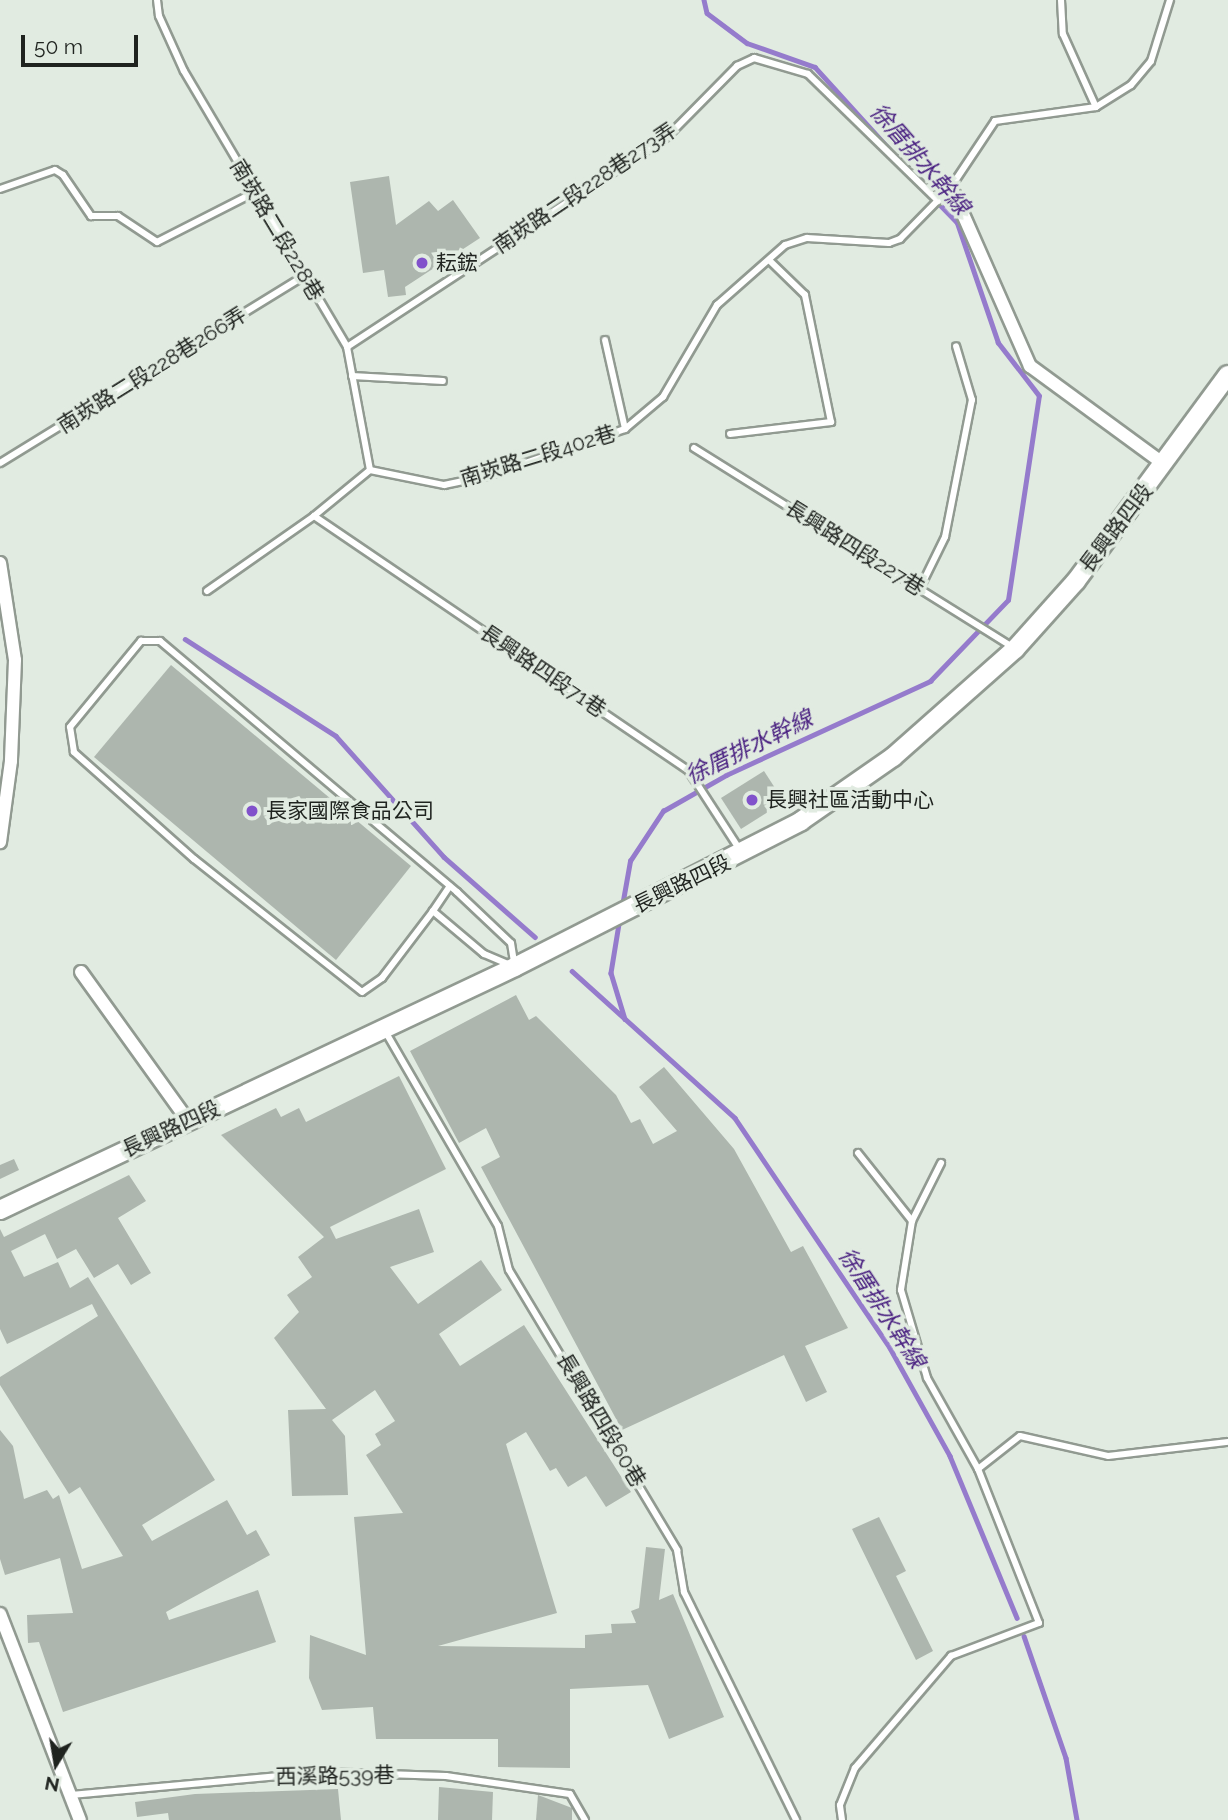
<!DOCTYPE html>
<meta charset="utf-8">
<style>
body{margin:0}
#map{position:relative;width:1228px;height:1820px;overflow:hidden;background:#e1ebe1;font-family:Raleway,"Noto Sans TC",sans-serif}
div>[style]{position:absolute}
[style*='--x']{left:calc(var(--x)*1px);top:calc(var(--y)*1px);width:calc(var(--w)*1px);rotate:calc(var(--a)*1deg)}
.stream>*{height:4.5px;margin:-2.25px;padding:0 2.25px;transform-origin:2.25px;border-radius:2.25px;background:#957bcc}
.building>*{inset:0;background:#adb6ae}
.roads{filter:drop-shadow(2px 0 #919a91) drop-shadow(-2px 0 #919a91) drop-shadow(0 2px #919a91) drop-shadow(0 -2px #919a91)}
.lane>*{height:6px;margin:-3px;padding:0 3px;transform-origin:3px;border-radius:3px;background:#fff}
.street>*{height:12px;margin:-6px;padding:0 6px;transform-origin:6px;border-radius:6px;background:#fff}
.secondary>*{height:18px;margin:-9px;padding:0 9px;transform-origin:9px;border-radius:9px;background:#fff}
.dots>*{width:19px;height:19px;translate:-50% -50%;box-sizing:border-box;border:4px solid #e1ebe1;border-radius:50%}
span{translate:-50% -50%;white-space:nowrap;text-align:center;line-height:1.15;-webkit-text-stroke:7px #e1ebe1;paint-order:stroke}
.street-label{font-size:21px;color:#1f231f}
.poi-label{font-size:21px;color:#1f231f}
.left{translate:0 -50%;text-align:left}
.water-label{font-size:23px;color:#4a2181;font-style:italic}
.north{position:absolute;left:21px;top:1729px;width:70px;height:70px;-webkit-text-stroke:5px #e1ebe1;paint-order:stroke;rotate:191deg;font-size:19px;font-weight:700;line-height:28px;text-align:center;color:#1f231f}
.north::after{content:'';display:block;margin:auto;width:24px;height:32px;background:#1f231f;clip-path:polygon(50% 0,100% 100%,50% 72%,0 100%)}
.scale{position:absolute;left:21px;top:35px;width:117px;height:32px;box-sizing:border-box;border:4px solid #1f231f;border-top:0;padding-left:9px;font-size:21px;line-height:24px;white-space:nowrap;color:#1f231f;-webkit-text-stroke:5px #e1ebe1;paint-order:stroke}
</style>
<div id="map">
<div class="stream">
<div style="--x:704;--y:0;--w:13;--a:77"></div>
<div style="--x:707;--y:13;--w:50;--a:36.9"></div>
<div style="--x:747;--y:43;--w:72;--a:19.4"></div>
<div style="--x:815;--y:67;--w:118;--a:47.8"></div>
<div style="--x:185;--y:639;--w:179;--a:32.7"></div>
<div style="--x:336;--y:736;--w:162;--a:48.2"></div>
<div style="--x:444;--y:857;--w:121;--a:41.3"></div>
<div style="--x:622;--y:906;--w:46;--a:-79.9"></div>
<div style="--x:630;--y:861;--w:60;--a:-56.6"></div>
<div style="--x:663;--y:811;--w:73;--a:-29.7"></div>
<div style="--x:726;--y:775;--w:225;--a:-24.7"></div>
<div style="--x:930;--y:681;--w:112;--a:-46.1"></div>
<div style="--x:1008;--y:600;--w:206;--a:-81.4"></div>
<div style="--x:1039;--y:396;--w:67;--a:-127.7"></div>
<div style="--x:998;--y:343;--w:127;--a:-108.9"></div>
<div style="--x:957;--y:223;--w:32;--a:-134"></div>
<div style="--x:620;--y:918;--w:56;--a:99.3"></div>
<div style="--x:611;--y:973;--w:48;--a:73.1"></div>
<div style="--x:572;--y:971;--w:219;--a:42"></div>
<div style="--x:735;--y:1118;--w:277;--a:56"></div>
<div style="--x:890;--y:1348;--w:124;--a:60.9"></div>
<div style="--x:950;--y:1456;--w:175;--a:67.5"></div>
<div style="--x:1024;--y:1636;--w:129;--a:71"></div>
<div style="--x:1066;--y:1758;--w:63;--a:79.9"></div>
</div>
<div class="building">
<div style="clip-path:polygon(389px 176px,396px 225px,429px 201px,438px 211px,453px 200px,480px 238px,405px 287px,406px 295px,388px 297px,384px 270px,363px 273px,350px 182px)"></div>
<div style="clip-path:polygon(171px 665px,411px 866px,336px 960px,94px 757px)"></div>
<div style="clip-path:polygon(764px 771px,784px 802px,741px 829px,721px 798px)"></div>
<div style="clip-path:polygon(516px 995px,529px 1020px,536px 1016px,616px 1095px,631px 1123px,640px 1119px,653px 1144px,677px 1131px,639px 1087px,664px 1067px,734px 1149px,791px 1252px,803px 1246px,848px 1328px,805px 1346px,827px 1392px,806px 1402px,784px 1355px,622px 1430px,481px 1167px,500px 1157px,486px 1128px,459px 1143px,410px 1051px)"></div>
<div style="clip-path:polygon(399px 1076px,446px 1169px,330px 1227px,336px 1239px,419px 1209px,434px 1252px,390px 1267px,418px 1304px,481px 1260px,502px 1290px,439px 1334px,460px 1366px,524px 1325px,631px 1492px,606px 1507px,586px 1476px,568px 1487px,556px 1468px,550px 1471px,526px 1432px,506px 1444px,557px 1613px,438px 1646px,585px 1648px,585px 1635px,612px 1633px,611px 1624px,636px 1623px,631px 1611px,639px 1608px,646px 1547px,665px 1549px,659px 1600px,673px 1594px,724px 1717px,669px 1739px,648px 1685px,570px 1689px,570px 1768px,498px 1767px,498px 1739px,376px 1739px,373px 1707px,322px 1710px,309px 1678px,310px 1635px,366px 1655px,354px 1517px,403px 1513px,366px 1455px,381px 1445px,375px 1434px,395px 1421px,375px 1390px,332px 1420px,345px 1436px,348px 1495px,292px 1496px,288px 1410px,326px 1409px,274px 1338px,299px 1312px,287px 1295px,312px 1277px,298px 1257px,324px 1237px,221px 1135px,276px 1108px,281px 1117px,299px 1108px,306px 1122px)"></div>
<div style="clip-path:polygon(14px 1159px,19px 1170px,0 1179px,0 1165px)"></div>
<div style="clip-path:polygon(129px 1175px,146px 1201px,118px 1218px,151px 1273px,131px 1285px,118px 1264px,94px 1278px,76px 1249px,57px 1259px,45px 1234px,11px 1251px,24px 1277px,58px 1262px,70px 1288px,88px 1277px,215px 1480px,142px 1525px,152px 1541px,227px 1500px,247px 1535px,256px 1530px,270px 1555px,166px 1612px,169px 1620px,258px 1590px,276px 1642px,63px 1712px,39px 1642px,28px 1643px,27px 1615px,73px 1613px,60px 1558px,5px 1575px,0 1559px,0 1430px,13px 1446px,24px 1499px,47px 1490px,53px 1499px,59px 1495px,82px 1569px,123px 1556px,80px 1487px,69px 1494px,0 1385px,0 1377px,98px 1316px,92px 1304px,7px 1344px,0 1329px,0 1229px,4px 1237px)"></div>
<div style="clip-path:polygon(879px 1517px,906px 1571px,896px 1576px,933px 1651px,916px 1660px,852px 1529px)"></div>
<div style="clip-path:polygon(439px 1787px,493px 1792px,492px 1820px,438px 1820px)"></div>
<div style="clip-path:polygon(338px 1789px,341px 1820px,169px 1820px,168px 1813px,137px 1817px,135px 1802px,195px 1794px)"></div>
<div style="clip-path:polygon(538px 1795px,572px 1808px,572px 1820px,536px 1820px)"></div>
</div>
<div class="roads">
<div class="lane">
<div style="--x:157;--y:0;--w:16;--a:83"></div>
<div style="--x:159;--y:16;--w:60;--a:65.6"></div>
<div style="--x:184;--y:71;--w:321;--a:59.4"></div>
<div style="--x:347;--y:347;--w:125;--a:79.4"></div>
<div style="--x:1061;--y:0;--w:34;--a:87"></div>
<div style="--x:1063;--y:34;--w:80;--a:65.7"></div>
<div style="--x:0;--y:189;--w:58;--a:-19.1"></div>
<div style="--x:55;--y:170;--w:9;--a:32"></div>
<div style="--x:63;--y:175;--w:50;--a:55.7"></div>
<div style="--x:91;--y:216;--w:27;--a:0"></div>
<div style="--x:118;--y:216;--w:47;--a:33.7"></div>
<div style="--x:157;--y:242;--w:108;--a:-27"></div>
<div style="--x:605;--y:340;--w:91;--a:77.3"></div>
<div style="--x:347;--y:347;--w:383;--a:-33.3"></div>
<div style="--x:667;--y:137;--w:100;--a:-45.4"></div>
<div style="--x:737;--y:66;--w:19;--a:-25"></div>
<div style="--x:754;--y:58;--w:56;--a:16.5"></div>
<div style="--x:808;--y:74;--w:182;--a:44.3"></div>
<div style="--x:352;--y:376;--w:91;--a:3.1"></div>
<div style="--x:730;--y:434;--w:102;--a:-6.8"></div>
<div style="--x:831;--y:422;--w:130;--a:-101.6"></div>
<div style="--x:805;--y:295;--w:50;--a:-135.8"></div>
<div style="--x:694;--y:448;--w:376;--a:32"></div>
<div style="--x:0;--y:463;--w:357;--a:-31.6"></div>
<div style="--x:370;--y:470;--w:76;--a:11.5"></div>
<div style="--x:444;--y:485;--w:44;--a:-11.8"></div>
<div style="--x:487;--y:476;--w:146;--a:-18.8"></div>
<div style="--x:625;--y:429;--w:50;--a:-40.1"></div>
<div style="--x:663;--y:397;--w:107;--a:-59.6"></div>
<div style="--x:717;--y:305;--w:91;--a:-41.4"></div>
<div style="--x:785;--y:245;--w:23;--a:-18"></div>
<div style="--x:807;--y:238;--w:82;--a:3.5"></div>
<div style="--x:889;--y:243;--w:12;--a:-20"></div>
<div style="--x:900;--y:239;--w:73;--a:-45.6"></div>
<div style="--x:951;--y:187;--w:79;--a:-56.3"></div>
<div style="--x:995;--y:121;--w:102;--a:-7.9"></div>
<div style="--x:1096;--y:107;--w:41;--a:-32.2"></div>
<div style="--x:1131;--y:85;--w:31;--a:-50"></div>
<div style="--x:1151;--y:61;--w:64;--a:-72.7"></div>
<div style="--x:314;--y:516;--w:452;--a:34.2"></div>
<div style="--x:688;--y:770;--w:95;--a:57"></div>
<div style="--x:920;--y:588;--w:57;--a:-63.9"></div>
<div style="--x:945;--y:537;--w:140;--a:-78.9"></div>
<div style="--x:972;--y:400;--w:56;--a:-106.5"></div>
<div style="--x:207;--y:591;--w:131;--a:-35"></div>
<div style="--x:314;--y:516;--w:72;--a:-39.4"></div>
<div style="--x:141;--y:641;--w:19;--a:0"></div>
<div style="--x:160;--y:641;--w:389;--a:40.2"></div>
<div style="--x:457;--y:892;--w:74;--a:43.4"></div>
<div style="--x:511;--y:943;--w:24;--a:81"></div>
<div style="--x:515;--y:967;--w:34;--a:-157"></div>
<div style="--x:484;--y:954;--w:67;--a:-139.9"></div>
<div style="--x:433;--y:911;--w:84;--a:127.3"></div>
<div style="--x:382;--y:978;--w:24;--a:145"></div>
<div style="--x:362;--y:992;--w:214;--a:-141.6"></div>
<div style="--x:194;--y:859;--w:161;--a:-138.3"></div>
<div style="--x:74;--y:752;--w:25;--a:-99"></div>
<div style="--x:70;--y:727;--w:112;--a:-50.5"></div>
<div style="--x:433;--y:911;--w:30;--a:-56"></div>
<div style="--x:385;--y:1031;--w:225;--a:59.9"></div>
<div style="--x:498;--y:1226;--w:45;--a:76"></div>
<div style="--x:509;--y:1270;--w:327;--a:59"></div>
<div style="--x:677;--y:1550;--w:43;--a:80.5"></div>
<div style="--x:684;--y:1592;--w:254;--a:63.8"></div>
<div style="--x:858;--y:1153;--w:87;--a:51.5"></div>
<div style="--x:912;--y:1221;--w:65;--a:-63.4"></div>
<div style="--x:912;--y:1221;--w:70;--a:99.1"></div>
<div style="--x:901;--y:1290;--w:92;--a:73.5"></div>
<div style="--x:927;--y:1378;--w:104;--a:60.7"></div>
<div style="--x:71;--y:1795;--w:253;--a:-5.2"></div>
<div style="--x:323;--y:1772;--w:123;--a:1.9"></div>
<div style="--x:446;--y:1776;--w:125;--a:8.3"></div>
<div style="--x:570;--y:1794;--w:30;--a:60"></div>
<div style="--x:842;--y:1820;--w:15;--a:-98"></div>
<div style="--x:840;--y:1805;--w:40;--a:-68"></div>
<div style="--x:855;--y:1768;--w:148;--a:-49.4"></div>
<div style="--x:951;--y:1656;--w:94;--a:-20.6"></div>
<div style="--x:1039;--y:1623;--w:166;--a:-111.6"></div>
<div style="--x:978;--y:1469;--w:53;--a:-38.2"></div>
<div style="--x:1020;--y:1436;--w:90;--a:12.8"></div>
<div style="--x:1108;--y:1456;--w:121;--a:-6.7"></div>
</div>
<div class="street">
<div style="--x:951;--y:187;--w:196;--a:66.2"></div>
<div style="--x:1030;--y:366;--w:166;--a:36.2"></div>
<div style="--x:0;--y:563;--w:98;--a:81.2"></div>
<div style="--x:15;--y:660;--w:101;--a:92.3"></div>
<div style="--x:11;--y:761;--w:82;--a:97.7"></div>
<div style="--x:81;--y:972;--w:183;--a:54.3"></div>
<div style="--x:0;--y:1614;--w:221;--a:68.8"></div>
</div>
<div class="secondary">
<div style="--x:0;--y:1210;--w:569;--a:-25.26"></div>
<div style="--x:515;--y:967;--w:321;--a:-27"></div>
<div style="--x:801;--y:821;--w:112;--a:-34.8"></div>
<div style="--x:893;--y:757;--w:163;--a:-41.5"></div>
<div style="--x:1015;--y:649;--w:91;--a:-48.1"></div>
<div style="--x:1076;--y:581;--w:256;--a:-53.6"></div>
</div>
</div>
<div class="dots">
<div style="left:422px;top:263px;background:#8152cb"></div>
<div style="left:752px;top:800px;background:#8152cb"></div>
<div style="left:252px;top:811px;background:#8152cb"></div>
</div>
<div class="street-label">
<span style="left:585px;top:188px;rotate:-34deg">南崁路二段228巷273弄</span>
<span style="left:277px;top:230px;rotate:59deg">南崁路二段228巷</span>
<span style="left:152px;top:370px;rotate:-32deg">南崁路二段228巷266弄</span>
<span style="left:538px;top:456px;rotate:-17deg">南崁路二段402巷</span>
<span style="left:1116px;top:528px;rotate:-53deg">長興路四段</span>
<span style="left:855px;top:548px;rotate:32deg">長興路四段227巷</span>
<span style="left:543px;top:671px;rotate:34deg">長興路四段71巷</span>
<span style="left:682px;top:884px;rotate:-26deg">長興路四段</span>
<span style="left:171px;top:1129px;rotate:-25deg">長興路四段</span>
<span style="left:601px;top:1420px;rotate:59deg">長興路四段60巷</span>
<span style="left:335px;top:1776px;rotate:-1deg">西溪路539巷</span>
</div>
<div class="poi-label">
<span class="left" style="left:436px;top:263px">耘鋐</span>
<span class="left" style="left:766px;top:800px">長興社區活動中心</span>
<span class="left" style="left:266px;top:811px">長家國際食品公司</span>
</div>
<div class="water-label">
<span style="left:920px;top:159px;rotate:49deg">徐厝排水幹線</span>
<span style="left:749px;top:747px;rotate:-26deg">徐厝排水幹線</span>
<span style="left:882px;top:1308px;rotate:57deg">徐厝排水幹線</span>
</div>
<div class="north">N</div>
<div class="scale">50 m</div>
</div>
